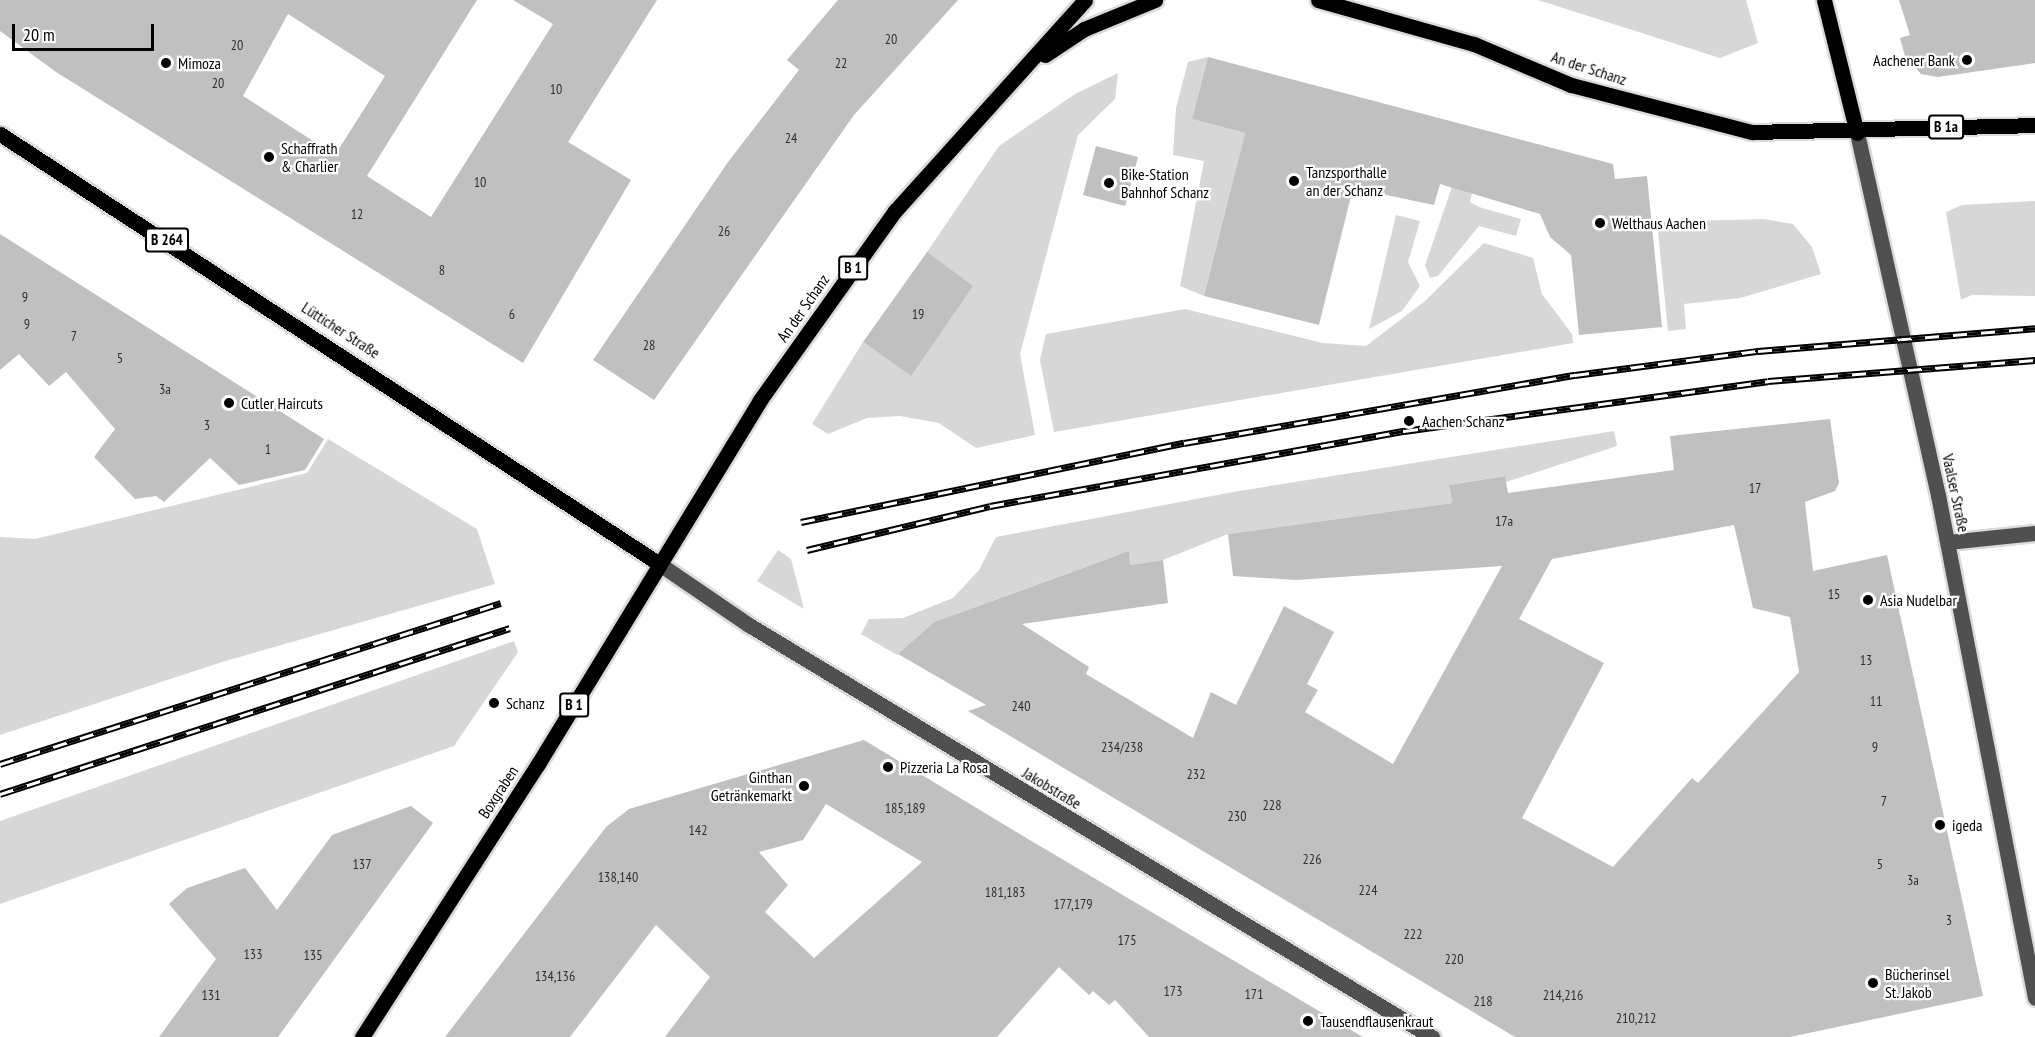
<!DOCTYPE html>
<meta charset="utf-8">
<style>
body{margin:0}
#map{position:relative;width:2035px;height:1037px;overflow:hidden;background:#fff;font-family:"PT Sans Narrow",sans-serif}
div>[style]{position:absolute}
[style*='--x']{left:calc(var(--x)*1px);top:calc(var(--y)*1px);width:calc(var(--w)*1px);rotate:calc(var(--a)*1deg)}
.green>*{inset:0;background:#d7d7d7}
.building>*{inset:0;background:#c0c0c0}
.roads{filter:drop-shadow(2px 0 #dbdbdb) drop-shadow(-2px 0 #dbdbdb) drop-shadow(0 2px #dbdbdb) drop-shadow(0 -2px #dbdbdb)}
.minor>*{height:15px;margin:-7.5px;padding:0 7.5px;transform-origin:7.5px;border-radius:7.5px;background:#505050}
.major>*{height:15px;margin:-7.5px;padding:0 7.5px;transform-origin:7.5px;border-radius:7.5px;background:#000}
.rail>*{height:7px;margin-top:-3.5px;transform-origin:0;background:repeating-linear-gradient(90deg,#fff 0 14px,#000 0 28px);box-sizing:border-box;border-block:2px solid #000}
.dots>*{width:16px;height:16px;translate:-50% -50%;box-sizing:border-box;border:3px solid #fff;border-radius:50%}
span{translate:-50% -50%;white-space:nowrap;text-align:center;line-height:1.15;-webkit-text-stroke:4.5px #fff;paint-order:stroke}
.number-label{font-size:14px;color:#303030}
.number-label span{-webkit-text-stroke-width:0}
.shield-label span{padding:2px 4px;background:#fff;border:2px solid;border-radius:4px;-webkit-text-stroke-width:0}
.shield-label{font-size:15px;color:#000;font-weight:700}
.poi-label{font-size:16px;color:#000}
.right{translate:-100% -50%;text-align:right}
.left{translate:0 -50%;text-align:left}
.street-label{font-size:16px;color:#000}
.scale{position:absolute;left:12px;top:24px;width:142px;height:27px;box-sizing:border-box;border:3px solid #000;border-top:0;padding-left:8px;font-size:18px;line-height:21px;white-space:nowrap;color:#000;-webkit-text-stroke:4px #fff;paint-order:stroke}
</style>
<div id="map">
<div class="green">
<div style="clip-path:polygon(1538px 0,1746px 0,1758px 43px,1720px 58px)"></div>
<div style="clip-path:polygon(1208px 57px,1192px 119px,1245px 133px,1204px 296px,1180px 286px,1204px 161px,1173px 155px,1176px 108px,1188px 62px)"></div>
<div style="clip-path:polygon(1118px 73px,1115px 99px,1078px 135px,1020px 354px,1035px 435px,976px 448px,939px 423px,900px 416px,867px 418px,828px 434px,812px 424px,863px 342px,911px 376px,927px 252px,999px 146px,1075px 94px)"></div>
<div style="clip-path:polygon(1452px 187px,1472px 193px,1470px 202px,1479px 207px,1521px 219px,1516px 236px,1479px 226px,1438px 276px,1430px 278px,1425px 265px)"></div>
<div style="clip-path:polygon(2035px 201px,2035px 296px,1972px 295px,1961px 300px,1946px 212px,1962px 205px)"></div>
<div style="clip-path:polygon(1396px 215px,1420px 221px,1408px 262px,1420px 286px,1402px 311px,1369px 329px)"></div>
<div style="clip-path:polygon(1763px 219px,1793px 224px,1812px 247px,1821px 274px,1740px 298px,1684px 304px,1686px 329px,1668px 331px,1657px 222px)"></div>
<div style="clip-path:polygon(1484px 243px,1533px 258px,1542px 294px,1572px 334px,1573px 343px,1054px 432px,1040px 360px,1046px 334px,1185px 309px,1323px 343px,1366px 346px,1425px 301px)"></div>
<div style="clip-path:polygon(1614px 431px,1617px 446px,1506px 482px,1504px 476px,1449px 485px,1452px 503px,1228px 534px,1163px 560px,1130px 565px,1129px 554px,1115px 556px,934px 622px,897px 655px,861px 634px,869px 619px,903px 618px,953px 598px,979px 570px,996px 537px,1233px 492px)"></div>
<div style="clip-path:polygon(328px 439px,477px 529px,495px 584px,222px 662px,0 735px,0 537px,35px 539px,307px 473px)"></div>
<div style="clip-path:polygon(778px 550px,791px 559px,804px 609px,757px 581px)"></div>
<div style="clip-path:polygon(514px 641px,518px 652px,454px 746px,0 904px,0 821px)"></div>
</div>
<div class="building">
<div style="clip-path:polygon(evenodd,0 0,477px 0,367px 176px,431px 217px,553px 24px,513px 0,657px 0,568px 142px,631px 180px,523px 363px,56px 72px,0 31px,0 0,288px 14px,385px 76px,335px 155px,243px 96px,288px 14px)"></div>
<div style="clip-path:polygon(838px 0,958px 0,854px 115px,654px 400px,593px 360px,728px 162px,799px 70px,787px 60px)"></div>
<div style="clip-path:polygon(1899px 0,2035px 0,2035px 63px,1938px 77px,1921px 74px,1905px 56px,1900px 38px,1910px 35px)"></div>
<div style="clip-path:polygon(1208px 57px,1613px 164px,1615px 179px,1647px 176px,1662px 327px,1579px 335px,1571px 255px,1550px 237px,1540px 214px,1440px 184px,1434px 205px,1353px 188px,1319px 325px,1204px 296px,1245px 133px,1192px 119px)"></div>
<div style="clip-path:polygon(1096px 146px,1138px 157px,1125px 206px,1083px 195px)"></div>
<div style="clip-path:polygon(0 234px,324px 439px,305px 470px,239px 485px,210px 458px,164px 502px,156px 496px,135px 499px,94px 457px,115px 429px,66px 372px,49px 386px,19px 354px,0 370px)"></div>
<div style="clip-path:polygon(927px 252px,973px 286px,911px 376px,863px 342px)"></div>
<div style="clip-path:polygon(evenodd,1830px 419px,1839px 483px,1835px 491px,1805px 502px,1813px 571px,1887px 555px,1983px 996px,1790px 1037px,1515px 1037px,968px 711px,986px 705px,898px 654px,934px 622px,1129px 551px,1130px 565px,1163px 560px,1168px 603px,1022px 624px,1089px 667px,1086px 674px,1193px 738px,1211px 692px,1236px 705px,1284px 606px,1334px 632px,1307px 684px,1318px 690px,1305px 712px,1393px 764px,1502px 566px,1296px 580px,1233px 576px,1228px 534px,1452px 503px,1449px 485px,1505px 476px,1508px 493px,1674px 470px,1670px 436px,1830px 419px,1734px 525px,1753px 608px,1790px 617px,1799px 672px,1698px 783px,1692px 778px,1613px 867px,1522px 818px,1604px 663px,1519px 619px,1552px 559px,1734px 525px)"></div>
<div style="clip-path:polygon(evenodd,864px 740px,1023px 836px,1363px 1037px,1149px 1037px,1115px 1000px,1109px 1005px,1093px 991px,1089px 995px,1059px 967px,997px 1037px,665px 1037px,710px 977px,656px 925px,570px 1037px,445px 1037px,606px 827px,629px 809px,864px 740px,826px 804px,922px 862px,814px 958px,765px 912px,788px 885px,759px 852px,803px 840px,826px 804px)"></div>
<div style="clip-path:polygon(411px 806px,433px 823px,278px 1037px,159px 1037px,216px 959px,169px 904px,187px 888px,245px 868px,277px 910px,332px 835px)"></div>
</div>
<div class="roads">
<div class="minor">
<div style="--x:1857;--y:133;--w:371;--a:77.4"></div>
<div style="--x:1938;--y:495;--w:512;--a:79.08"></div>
<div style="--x:1948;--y:542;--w:87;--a:-5.9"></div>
<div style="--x:658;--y:563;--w:110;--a:34.3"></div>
<div style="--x:749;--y:625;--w:798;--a:31.1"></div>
</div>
<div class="major">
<div style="--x:1318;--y:0;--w:162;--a:15.8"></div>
<div style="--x:1474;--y:44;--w:105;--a:22.9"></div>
<div style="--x:1571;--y:85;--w:187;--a:14.6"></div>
<div style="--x:1752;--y:132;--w:283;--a:-1.4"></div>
<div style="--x:1824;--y:0;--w:137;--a:76.1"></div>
<div style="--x:1045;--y:55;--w:47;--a:-33.7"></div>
<div style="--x:1084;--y:29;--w:77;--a:-22.2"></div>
<div style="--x:0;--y:134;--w:785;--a:33.1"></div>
<div style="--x:362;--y:1037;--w:325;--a:-57.2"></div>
<div style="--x:538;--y:764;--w:426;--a:-58.6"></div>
<div style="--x:760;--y:400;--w:232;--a:-54.5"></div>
<div style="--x:895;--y:211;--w:284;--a:-48"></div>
</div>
</div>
<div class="rail">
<div style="--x:801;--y:522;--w:391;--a:-11.7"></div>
<div style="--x:1184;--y:443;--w:397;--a:-9.9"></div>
<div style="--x:1575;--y:375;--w:185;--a:-7.5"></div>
<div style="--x:1758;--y:351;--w:278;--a:-4.7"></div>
<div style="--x:807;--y:550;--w:188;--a:-13.5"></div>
<div style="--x:990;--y:506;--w:421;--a:-10.3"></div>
<div style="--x:1404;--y:431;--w:367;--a:-7.8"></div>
<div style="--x:1768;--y:381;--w:268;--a:-4.5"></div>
<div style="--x:0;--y:764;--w:526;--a:-17.82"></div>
<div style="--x:0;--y:794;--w:536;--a:-18.03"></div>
</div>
<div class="dots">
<div style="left:1967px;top:60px;background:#000"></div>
<div style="left:166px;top:63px;background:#000"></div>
<div style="left:269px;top:157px;background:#000"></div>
<div style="left:1294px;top:181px;background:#000"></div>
<div style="left:1109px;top:183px;background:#000"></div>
<div style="left:1600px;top:223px;background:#000"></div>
<div style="left:229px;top:403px;background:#000"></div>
<div style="left:1409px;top:421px;background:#000"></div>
<div style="left:1868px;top:600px;background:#000"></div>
<div style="left:494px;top:703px;background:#000"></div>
<div style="left:888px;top:767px;background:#000"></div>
<div style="left:804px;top:786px;background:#000"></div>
<div style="left:1940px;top:825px;background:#000"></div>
<div style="left:1873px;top:983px;background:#000"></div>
<div style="left:1308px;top:1021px;background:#000"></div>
</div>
<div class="number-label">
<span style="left:891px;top:39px">20</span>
<span style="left:237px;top:45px">20</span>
<span style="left:841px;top:63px">22</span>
<span style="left:218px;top:83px">20</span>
<span style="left:556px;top:89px">10</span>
<span style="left:791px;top:138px">24</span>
<span style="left:480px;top:182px">10</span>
<span style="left:357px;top:214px">12</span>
<span style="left:724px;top:231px">26</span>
<span style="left:442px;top:270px">8</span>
<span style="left:25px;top:297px">9</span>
<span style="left:512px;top:314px">6</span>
<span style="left:918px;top:314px">19</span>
<span style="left:27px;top:324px">9</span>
<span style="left:74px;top:336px">7</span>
<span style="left:649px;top:345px">28</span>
<span style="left:120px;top:358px">5</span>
<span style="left:165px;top:389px">3a</span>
<span style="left:207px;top:425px">3</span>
<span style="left:268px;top:449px">1</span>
<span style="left:1755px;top:488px">17</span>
<span style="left:1504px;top:521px">17a</span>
<span style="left:1834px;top:594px">15</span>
<span style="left:1866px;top:660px">13</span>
<span style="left:1876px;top:701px">11</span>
<span style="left:1021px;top:706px">240</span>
<span style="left:1122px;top:747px">234/238</span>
<span style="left:1875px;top:747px">9</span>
<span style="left:1196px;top:774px">232</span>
<span style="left:1884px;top:801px">7</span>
<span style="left:1272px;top:805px">228</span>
<span style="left:905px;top:808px">185,189</span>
<span style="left:1237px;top:816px">230</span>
<span style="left:698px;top:830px">142</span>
<span style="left:1312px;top:859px">226</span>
<span style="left:362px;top:864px">137</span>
<span style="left:1880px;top:864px">5</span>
<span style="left:618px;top:877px">138,140</span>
<span style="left:1913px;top:880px">3a</span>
<span style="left:1368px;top:890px">224</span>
<span style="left:1005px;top:892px">181,183</span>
<span style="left:1073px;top:904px">177,179</span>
<span style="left:1949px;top:920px">3</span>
<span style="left:1413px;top:934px">222</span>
<span style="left:1127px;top:940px">175</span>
<span style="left:253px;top:954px">133</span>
<span style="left:313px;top:955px">135</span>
<span style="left:1454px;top:959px">220</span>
<span style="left:555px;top:976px">134,136</span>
<span style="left:1173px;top:991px">173</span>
<span style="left:1254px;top:994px">171</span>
<span style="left:211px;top:995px">131</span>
<span style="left:1563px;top:995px">214,216</span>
<span style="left:1483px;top:1001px">218</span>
<span style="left:1636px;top:1018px">210,212</span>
</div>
<div class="shield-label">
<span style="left:1946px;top:127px">B 1a</span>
<span style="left:167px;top:240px">B 264</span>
<span style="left:853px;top:268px">B 1</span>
<span style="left:574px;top:705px">B 1</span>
</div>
<div class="poi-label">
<span class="right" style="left:1955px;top:60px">Aachener Bank</span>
<span class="left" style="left:178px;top:63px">Mimoza</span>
<span class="left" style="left:281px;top:157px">Schaffrath<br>&amp; Charlier</span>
<span class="left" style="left:1306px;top:181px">Tanzsporthalle<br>an der Schanz</span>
<span class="left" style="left:1121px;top:183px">Bike-Station<br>Bahnhof Schanz</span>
<span class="left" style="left:1612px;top:223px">Welthaus Aachen</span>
<span class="left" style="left:241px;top:403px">Cutler Haircuts</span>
<span class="left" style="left:1422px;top:421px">Aachen Schanz</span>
<span class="left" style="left:1880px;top:600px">Asia Nudelbar</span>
<span class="left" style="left:506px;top:703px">Schanz</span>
<span class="left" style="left:900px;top:767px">Pizzeria La Rosa</span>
<span class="right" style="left:792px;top:786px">Ginthan<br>Getränkemarkt</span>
<span class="left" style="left:1952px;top:825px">igeda</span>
<span class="left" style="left:1885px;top:983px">Bücherinsel<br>St. Jakob</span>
<span class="left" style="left:1320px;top:1021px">Tausendflausenkraut</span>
</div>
<div class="street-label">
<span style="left:1589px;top:68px;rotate:18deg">An der Schanz</span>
<span style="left:803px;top:308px;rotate:-55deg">An der Schanz</span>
<span style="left:341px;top:330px;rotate:33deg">Lütticher Straße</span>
<span style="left:1956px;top:493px;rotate:78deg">Vaalser Straße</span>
<span style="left:1052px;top:788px;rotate:31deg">Jakobstraße</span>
<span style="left:498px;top:792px;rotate:-57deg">Boxgraben</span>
</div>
<div class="scale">20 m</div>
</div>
